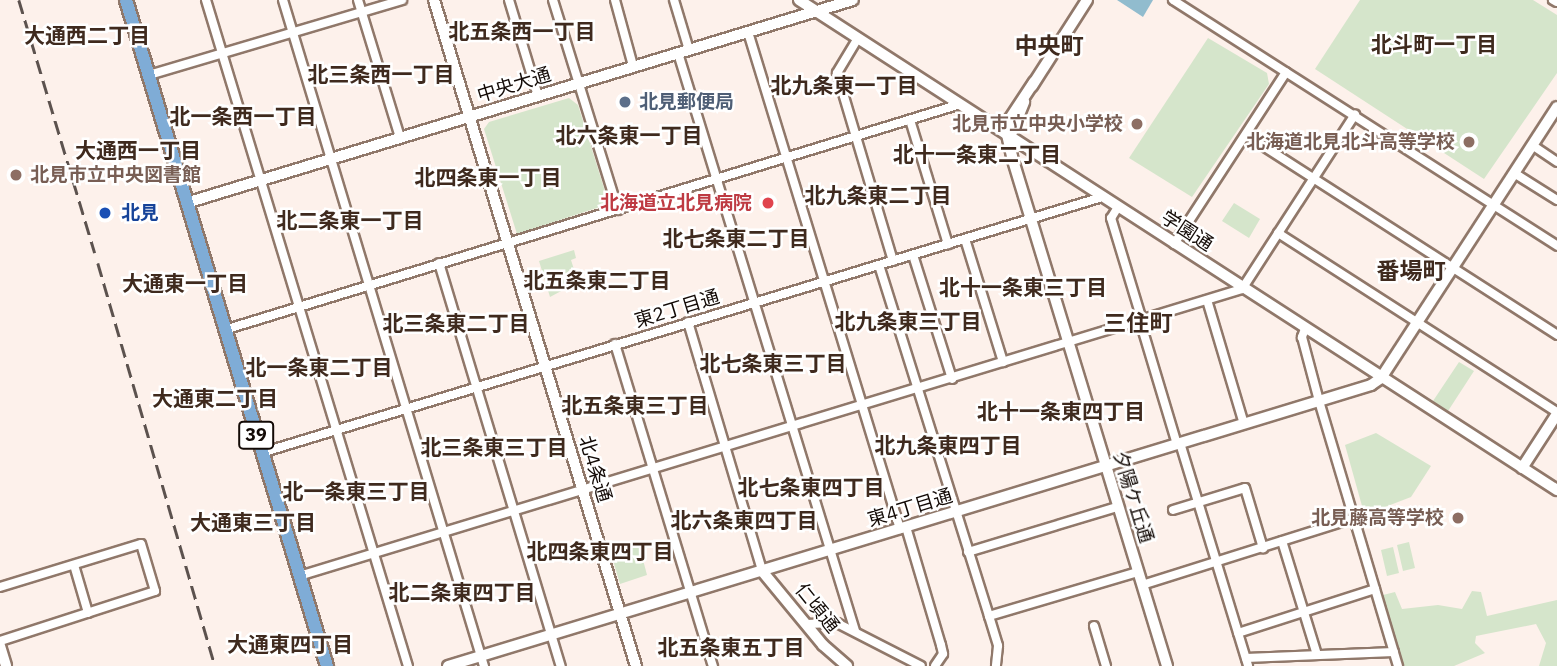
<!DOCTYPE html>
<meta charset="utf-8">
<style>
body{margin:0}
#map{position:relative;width:1557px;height:666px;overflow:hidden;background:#fdf1eb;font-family:"IBM Plex Sans","Noto Sans JP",sans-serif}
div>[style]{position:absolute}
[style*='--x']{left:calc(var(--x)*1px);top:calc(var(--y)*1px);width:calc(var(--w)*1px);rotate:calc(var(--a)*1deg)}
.green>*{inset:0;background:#d5e5cb}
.water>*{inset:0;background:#91bcce}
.roads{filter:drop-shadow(2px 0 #90786a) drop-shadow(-2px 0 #90786a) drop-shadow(0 2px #90786a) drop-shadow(0 -2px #90786a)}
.minor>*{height:8px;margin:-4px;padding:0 4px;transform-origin:4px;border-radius:4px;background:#fff}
.tertiary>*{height:10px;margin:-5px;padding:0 5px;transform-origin:5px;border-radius:5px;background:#fff}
.trunk>*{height:12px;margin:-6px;padding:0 6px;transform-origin:6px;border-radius:6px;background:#7facd6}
.rail>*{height:2.5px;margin-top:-1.25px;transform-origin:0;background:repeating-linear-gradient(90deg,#5c524e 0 14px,transparent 0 21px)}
.dots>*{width:19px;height:19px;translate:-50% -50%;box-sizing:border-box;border:4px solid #fff;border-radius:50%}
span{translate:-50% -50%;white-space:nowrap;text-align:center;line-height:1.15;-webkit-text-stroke:5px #fff;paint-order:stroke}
.shield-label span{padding:2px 5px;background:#fff;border:2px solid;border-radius:5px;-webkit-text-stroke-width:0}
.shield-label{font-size:18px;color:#130a06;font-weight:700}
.street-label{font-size:19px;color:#130a06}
.service-label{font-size:19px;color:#4e5e75;font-weight:700}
.left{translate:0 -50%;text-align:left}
.education-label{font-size:19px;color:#785e54;font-weight:700}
.right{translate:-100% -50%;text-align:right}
.health-label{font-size:19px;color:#be3a42;font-weight:700}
.transit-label{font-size:19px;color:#164399;font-weight:700}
.neighbourhood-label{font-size:21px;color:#3f2a1e;font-weight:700}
.quarter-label{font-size:23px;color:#3f2a1e;font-weight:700}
</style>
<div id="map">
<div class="green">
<div style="clip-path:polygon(1360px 0,1533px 0,1557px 15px,1557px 73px,1484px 179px,1315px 69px)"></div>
<div style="clip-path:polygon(1208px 38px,1267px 73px,1269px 84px,1192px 197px,1129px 158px)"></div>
<div style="clip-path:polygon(569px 98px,578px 105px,609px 204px,517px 234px,484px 129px,489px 122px)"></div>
<div style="clip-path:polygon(1234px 203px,1260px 219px,1249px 238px,1222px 221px)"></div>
<div style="clip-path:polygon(574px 250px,576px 258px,571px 260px,578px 282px,550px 297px,539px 261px)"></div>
<div style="clip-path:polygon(1459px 362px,1474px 371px,1448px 411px,1433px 401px)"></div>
<div style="clip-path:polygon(1376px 433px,1431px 466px,1411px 497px,1372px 512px,1362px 506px,1345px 445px)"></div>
<div style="clip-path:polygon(638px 541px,647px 575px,620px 584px,610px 550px)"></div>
<div style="clip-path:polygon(1409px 542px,1415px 568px,1403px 571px,1397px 545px)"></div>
<div style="clip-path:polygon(1393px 547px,1399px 573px,1387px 576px,1381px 550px)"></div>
<div style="clip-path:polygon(1472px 591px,1481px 592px,1487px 616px,1557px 600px,1557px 666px,1539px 666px,1546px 643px,1536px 624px,1476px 636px,1475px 643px,1485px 653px,1454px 666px,1404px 666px,1383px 595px,1395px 592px,1402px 609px,1438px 605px,1462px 609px)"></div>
</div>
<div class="water">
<div style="clip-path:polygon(1117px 0,1153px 0,1143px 17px)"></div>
</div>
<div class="roads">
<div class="minor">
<div style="--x:206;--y:0;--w:696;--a:73.13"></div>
<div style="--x:283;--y:0;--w:696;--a:73.21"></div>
<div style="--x:358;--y:0;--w:143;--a:73"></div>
<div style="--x:509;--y:0;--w:100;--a:73.2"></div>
<div style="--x:553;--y:0;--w:220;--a:72.8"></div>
<div style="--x:615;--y:0;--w:68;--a:74.7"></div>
<div style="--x:674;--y:0;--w:52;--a:73.3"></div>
<div style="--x:1173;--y:0;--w:456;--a:32.6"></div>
<div style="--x:1553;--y:0;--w:4;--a:27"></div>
<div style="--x:748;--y:32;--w:520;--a:72.99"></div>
<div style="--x:858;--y:38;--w:41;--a:121"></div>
<div style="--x:837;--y:73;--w:196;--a:73.4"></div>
<div style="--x:678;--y:53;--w:604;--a:72.97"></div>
<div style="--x:149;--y:75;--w:264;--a:-16.5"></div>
<div style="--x:910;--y:120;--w:130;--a:73"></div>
<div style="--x:1246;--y:135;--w:370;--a:32.7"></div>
<div style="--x:1532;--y:145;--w:30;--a:34"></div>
<div style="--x:1514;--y:173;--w:51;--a:32.1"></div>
<div style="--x:1118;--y:207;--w:13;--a:122"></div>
<div style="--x:1111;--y:218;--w:107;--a:73.1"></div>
<div style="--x:1278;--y:233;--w:331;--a:32.7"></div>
<div style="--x:965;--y:239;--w:129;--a:72.8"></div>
<div style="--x:1174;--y:244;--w:205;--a:-56.9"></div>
<div style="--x:913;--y:255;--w:130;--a:72.5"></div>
<div style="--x:439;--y:263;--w:421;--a:73.2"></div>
<div style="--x:879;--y:265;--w:368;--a:72.6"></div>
<div style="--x:989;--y:616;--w:31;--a:73"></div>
<div style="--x:998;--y:646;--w:20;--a:96"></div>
<div style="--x:1207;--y:300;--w:129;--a:73.4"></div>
<div style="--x:1140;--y:321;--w:128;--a:73.3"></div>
<div style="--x:688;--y:322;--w:260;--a:73.4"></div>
<div style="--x:1305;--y:329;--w:9;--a:111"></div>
<div style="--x:1302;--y:337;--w:66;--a:75.1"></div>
<div style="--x:1319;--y:401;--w:277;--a:73.4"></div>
<div style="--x:224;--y:330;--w:767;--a:-17.06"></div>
<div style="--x:615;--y:344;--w:337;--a:73.1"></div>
<div style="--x:1180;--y:443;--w:233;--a:73"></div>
<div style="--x:261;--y:453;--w:879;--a:-16.93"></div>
<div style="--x:1173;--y:510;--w:75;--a:-17"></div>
<div style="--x:1245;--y:488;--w:63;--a:73.3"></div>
<div style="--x:906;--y:527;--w:123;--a:73.5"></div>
<div style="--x:941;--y:645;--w:9;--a:77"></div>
<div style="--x:943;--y:654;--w:14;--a:124"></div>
<div style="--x:1282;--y:541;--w:119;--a:72.9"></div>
<div style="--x:968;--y:552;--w:156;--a:-16.8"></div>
<div style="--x:74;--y:565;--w:50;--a:73.7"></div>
<div style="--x:299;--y:576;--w:986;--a:-16.93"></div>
<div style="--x:1242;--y:289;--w:208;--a:-57.1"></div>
<div style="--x:1142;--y:585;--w:223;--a:-17.5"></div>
<div style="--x:0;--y:587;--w:147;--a:-17"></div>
<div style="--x:141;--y:544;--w:49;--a:73.4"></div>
<div style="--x:155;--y:591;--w:163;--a:162.1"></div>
<div style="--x:989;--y:616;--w:155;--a:-16.5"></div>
<div style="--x:806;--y:624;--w:31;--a:-2"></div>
<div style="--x:837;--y:623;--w:94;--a:27.1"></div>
<div style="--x:1094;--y:626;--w:42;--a:73.3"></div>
<div style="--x:1238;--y:633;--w:144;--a:-17.8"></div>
<div style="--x:1246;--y:658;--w:148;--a:-2.3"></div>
</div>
<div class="tertiary">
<div style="--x:434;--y:0;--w:696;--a:73.13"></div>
<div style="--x:799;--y:0;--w:903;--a:32.88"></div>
<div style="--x:1034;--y:82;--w:53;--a:123.4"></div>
<div style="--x:1005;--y:126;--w:32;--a:77"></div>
<div style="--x:1012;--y:157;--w:532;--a:73.06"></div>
<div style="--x:1032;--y:86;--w:102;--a:-57.4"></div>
<div style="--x:1010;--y:137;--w:38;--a:-68"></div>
<div style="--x:186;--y:203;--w:697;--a:-16.93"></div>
<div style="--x:1522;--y:468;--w:64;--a:-57.1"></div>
<div style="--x:762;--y:571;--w:96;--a:50.5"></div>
<div style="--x:823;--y:645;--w:32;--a:41"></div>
<div style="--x:0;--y:646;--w:21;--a:73"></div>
<div style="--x:448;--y:666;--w:965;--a:-16.93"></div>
<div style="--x:1371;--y:385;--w:12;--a:-35"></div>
<div style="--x:1381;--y:378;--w:323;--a:-57"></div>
</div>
<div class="trunk">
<div style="--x:126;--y:0;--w:696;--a:73.21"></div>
</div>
</div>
<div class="rail">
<div style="--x:19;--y:0;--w:264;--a:73.3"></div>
<div style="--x:98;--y:263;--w:420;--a:73.8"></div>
</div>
<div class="dots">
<div style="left:625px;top:102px;background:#5c6f8a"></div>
<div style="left:1137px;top:124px;background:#8d6e63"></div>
<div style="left:1469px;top:142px;background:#8d6e63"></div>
<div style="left:16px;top:175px;background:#8d6e63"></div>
<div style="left:768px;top:203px;background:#e0444e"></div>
<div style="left:105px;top:213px;background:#1a4fb4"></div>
<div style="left:1458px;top:518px;background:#8d6e63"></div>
</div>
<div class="shield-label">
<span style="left:256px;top:435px">39</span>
</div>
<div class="street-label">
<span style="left:514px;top:85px;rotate:-17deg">中央大通</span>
<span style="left:1187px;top:231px;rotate:33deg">学園通</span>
<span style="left:677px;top:309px;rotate:-17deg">東2丁目通</span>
<span style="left:595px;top:469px;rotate:73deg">北4条通</span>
<span style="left:1133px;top:497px;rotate:73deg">夕陽ケ丘通</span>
<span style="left:910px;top:508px;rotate:-17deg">東4丁目通</span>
<span style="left:817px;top:608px;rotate:51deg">仁頃通</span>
</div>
<div class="service-label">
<span class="left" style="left:639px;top:102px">北見郵便局</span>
</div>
<div class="education-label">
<span class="right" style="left:1123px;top:124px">北見市立中央小学校</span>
<span class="right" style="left:1455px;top:142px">北海道北見北斗高等学校</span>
<span class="left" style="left:30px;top:175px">北見市立中央図書館</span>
<span class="right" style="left:1444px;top:518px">北見藤高等学校</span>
</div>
<div class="health-label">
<span class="right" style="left:752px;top:203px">北海道立北見病院</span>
</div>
<div class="transit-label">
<span class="left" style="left:121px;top:213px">北見</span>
</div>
<div class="neighbourhood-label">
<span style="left:522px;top:31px">北五条西一丁目</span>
<span style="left:87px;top:35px">大通西二丁目</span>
<span style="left:1434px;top:44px">北斗町一丁目</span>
<span style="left:381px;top:74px">北三条西一丁目</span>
<span style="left:844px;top:85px">北九条東一丁目</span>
<span style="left:243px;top:116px">北一条西一丁目</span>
<span style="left:629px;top:135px">北六条東一丁目</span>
<span style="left:138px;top:150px">大通西一丁目</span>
<span style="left:977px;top:154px">北十一条東二丁目</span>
<span style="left:488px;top:177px">北四条東一丁目</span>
<span style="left:878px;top:195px">北九条東二丁目</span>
<span style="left:350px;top:220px">北二条東一丁目</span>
<span style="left:736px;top:238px">北七条東二丁目</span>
<span style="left:597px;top:280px">北五条東二丁目</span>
<span style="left:185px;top:283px">大通東一丁目</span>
<span style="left:1023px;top:287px">北十一条東三丁目</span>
<span style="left:908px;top:321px">北九条東三丁目</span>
<span style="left:456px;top:323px">北三条東二丁目</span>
<span style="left:773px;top:363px">北七条東三丁目</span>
<span style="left:319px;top:367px">北一条東二丁目</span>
<span style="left:215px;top:398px">大通東二丁目</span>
<span style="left:635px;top:405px">北五条東三丁目</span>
<span style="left:1061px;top:411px">北十一条東四丁目</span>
<span style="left:948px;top:445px">北九条東四丁目</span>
<span style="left:494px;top:447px">北三条東三丁目</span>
<span style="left:811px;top:487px">北七条東四丁目</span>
<span style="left:356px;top:491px">北一条東三丁目</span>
<span style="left:744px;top:520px">北六条東四丁目</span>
<span style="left:253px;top:522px">大通東三丁目</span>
<span style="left:600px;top:551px">北四条東四丁目</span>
<span style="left:462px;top:592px">北二条東四丁目</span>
<span style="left:290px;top:644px">大通東四丁目</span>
<span style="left:731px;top:647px">北五条東五丁目</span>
</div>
<div class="quarter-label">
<span style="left:1049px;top:45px">中央町</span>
<span style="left:1411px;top:270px">番場町</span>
<span style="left:1138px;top:322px">三住町</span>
</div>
</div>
